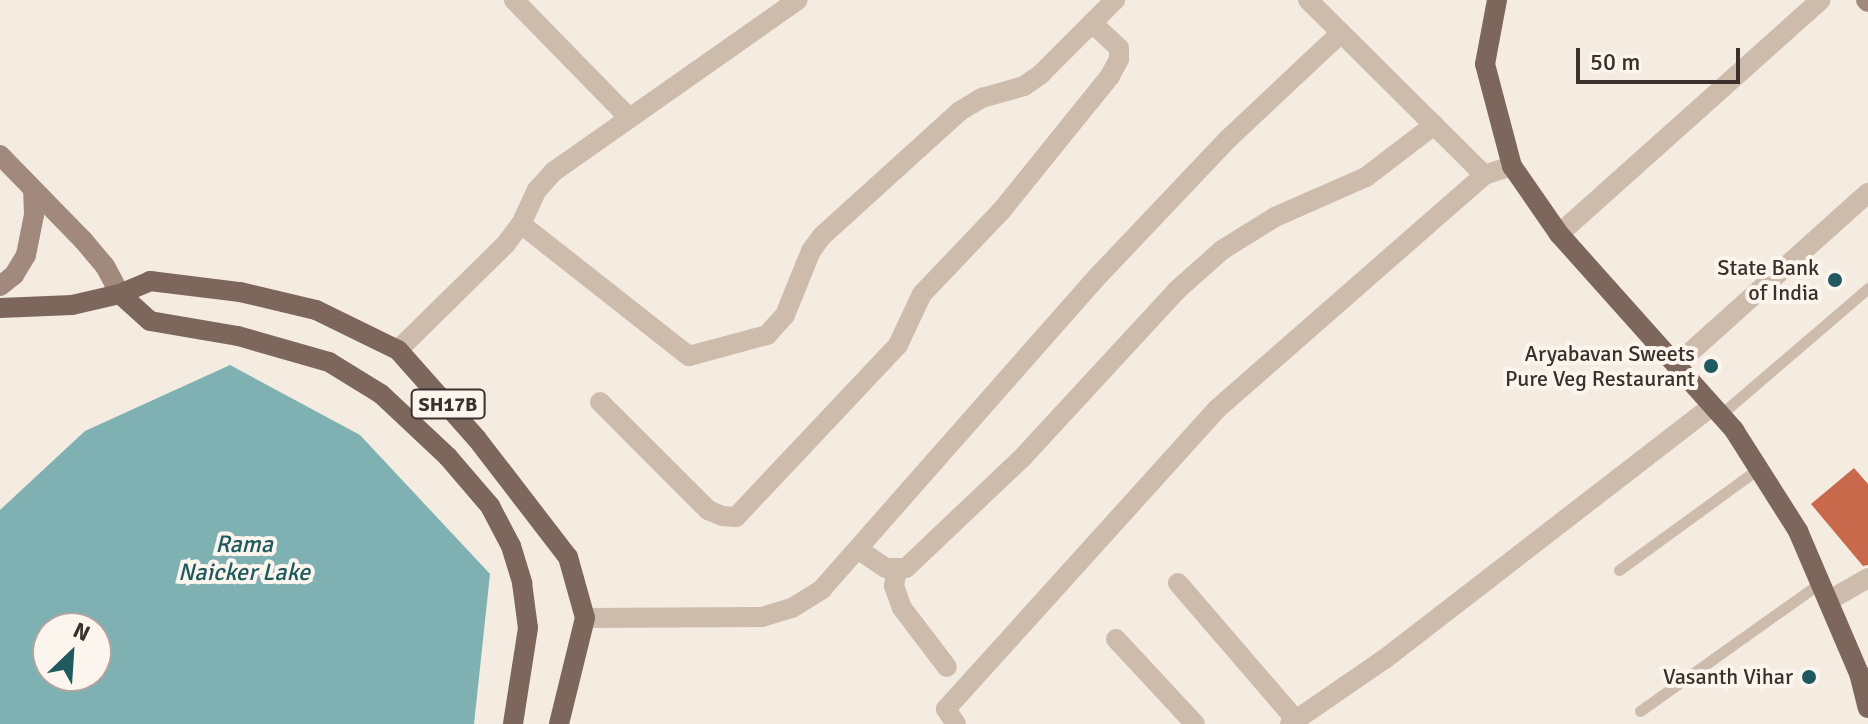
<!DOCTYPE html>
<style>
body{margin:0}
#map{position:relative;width:1868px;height:724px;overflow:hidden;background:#f4ebe1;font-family:Signika,sans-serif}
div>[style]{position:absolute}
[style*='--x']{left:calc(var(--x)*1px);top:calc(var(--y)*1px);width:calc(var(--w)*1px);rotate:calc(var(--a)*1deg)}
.water>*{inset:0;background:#7fb0b2}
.building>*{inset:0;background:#c8694b}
.lane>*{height:11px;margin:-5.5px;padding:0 5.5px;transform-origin:5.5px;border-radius:5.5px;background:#cdbbac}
.street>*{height:20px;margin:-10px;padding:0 10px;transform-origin:10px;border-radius:10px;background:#cdbbac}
.secondary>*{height:20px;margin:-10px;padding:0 10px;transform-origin:10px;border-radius:10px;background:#a18a7d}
.primary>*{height:20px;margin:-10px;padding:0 10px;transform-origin:10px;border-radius:10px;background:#7d675c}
.dots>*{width:22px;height:22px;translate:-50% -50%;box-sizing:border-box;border:4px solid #fbf5ee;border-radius:50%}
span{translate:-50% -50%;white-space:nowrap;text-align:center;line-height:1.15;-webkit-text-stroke:8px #fbf5ee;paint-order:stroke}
.shield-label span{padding:2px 6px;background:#fbf5ee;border:2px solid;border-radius:6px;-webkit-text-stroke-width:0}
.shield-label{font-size:20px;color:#3b302b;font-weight:700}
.poi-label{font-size:22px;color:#3b302b}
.right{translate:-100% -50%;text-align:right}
.water-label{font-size:24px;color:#1f5a5e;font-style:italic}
.north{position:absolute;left:32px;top:612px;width:80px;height:80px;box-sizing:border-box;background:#fbf5ee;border:2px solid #aea6a0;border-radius:50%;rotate:25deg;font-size:22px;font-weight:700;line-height:32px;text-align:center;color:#3b302b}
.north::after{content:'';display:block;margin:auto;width:28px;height:36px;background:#1f5a5e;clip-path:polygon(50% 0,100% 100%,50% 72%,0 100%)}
.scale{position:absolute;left:1576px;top:48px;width:164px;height:36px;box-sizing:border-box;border:4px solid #3b302b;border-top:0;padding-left:10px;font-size:24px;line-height:28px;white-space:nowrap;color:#3b302b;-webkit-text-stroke:6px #fbf5ee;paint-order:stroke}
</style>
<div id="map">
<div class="water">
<div style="clip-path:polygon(evenodd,230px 365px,360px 435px,490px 574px,474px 724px,0 724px,0 510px,85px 431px,230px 365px,48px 628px,96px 628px,96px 676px,48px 676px,48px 628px)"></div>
</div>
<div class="building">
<div style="clip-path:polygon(1854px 468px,1868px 484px,1868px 565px,1863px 566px,1811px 504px)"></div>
</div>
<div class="lane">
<div style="--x:1720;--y:415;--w:195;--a:-40.6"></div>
<div style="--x:1619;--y:570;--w:172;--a:-36"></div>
<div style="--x:1640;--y:711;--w:221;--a:-35.4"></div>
</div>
<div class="street">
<div style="--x:514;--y:0;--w:165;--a:45.7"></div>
<div style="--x:1308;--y:0;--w:248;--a:44.8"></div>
<div style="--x:1484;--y:175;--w:29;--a:-18"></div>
<div style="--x:521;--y:224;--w:214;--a:38.2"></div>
<div style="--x:689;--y:356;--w:81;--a:-15.1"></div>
<div style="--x:767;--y:335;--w:27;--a:-48"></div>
<div style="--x:785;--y:315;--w:69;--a:-67.9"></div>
<div style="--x:811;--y:251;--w:19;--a:-54"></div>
<div style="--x:822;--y:236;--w:186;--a:-42.2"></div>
<div style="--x:960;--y:111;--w:26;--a:-31"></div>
<div style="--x:982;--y:98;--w:44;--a:-15.9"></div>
<div style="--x:1024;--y:86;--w:21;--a:-35"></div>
<div style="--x:1041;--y:74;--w:105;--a:-45"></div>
<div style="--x:1559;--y:234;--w:351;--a:-41.8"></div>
<div style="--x:398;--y:350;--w:150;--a:-44.5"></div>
<div style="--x:505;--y:245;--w:26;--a:-53"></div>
<div style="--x:521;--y:224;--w:38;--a:-65"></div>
<div style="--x:537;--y:190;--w:24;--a:-48"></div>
<div style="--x:553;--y:172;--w:299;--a:-35.1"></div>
<div style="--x:1676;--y:365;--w:258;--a:-41.9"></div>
<div style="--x:600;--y:402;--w:153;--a:45"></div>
<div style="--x:708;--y:510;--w:15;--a:23"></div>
<div style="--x:722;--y:516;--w:14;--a:4"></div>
<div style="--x:736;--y:517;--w:236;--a:-46.7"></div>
<div style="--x:898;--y:345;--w:56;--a:-64.8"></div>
<div style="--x:922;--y:294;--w:116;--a:-46.4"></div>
<div style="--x:1002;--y:210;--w:172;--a:-51.1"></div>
<div style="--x:1110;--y:76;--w:19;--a:-62"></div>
<div style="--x:1119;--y:59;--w:11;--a:-90"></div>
<div style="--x:1119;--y:48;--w:37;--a:-137"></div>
<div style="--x:859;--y:550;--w:32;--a:34"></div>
<div style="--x:886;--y:568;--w:20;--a:0"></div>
<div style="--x:906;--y:568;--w:161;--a:-43.5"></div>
<div style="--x:1023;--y:457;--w:226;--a:-47.3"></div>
<div style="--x:1176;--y:291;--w:62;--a:-41.7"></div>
<div style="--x:1222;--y:250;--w:62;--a:-31.9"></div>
<div style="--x:1275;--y:217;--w:99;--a:-23.7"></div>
<div style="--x:1366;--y:177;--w:86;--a:-37.4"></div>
<div style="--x:897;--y:570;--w:16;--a:101"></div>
<div style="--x:894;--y:586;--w:23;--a:70"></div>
<div style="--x:902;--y:608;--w:74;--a:52.7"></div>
<div style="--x:1178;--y:583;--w:181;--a:49.3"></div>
<div style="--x:1828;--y:601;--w:46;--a:-29.9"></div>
<div style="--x:585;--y:618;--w:177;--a:-0.3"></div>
<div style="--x:762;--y:617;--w:31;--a:-17"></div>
<div style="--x:792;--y:608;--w:36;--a:-32"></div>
<div style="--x:822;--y:589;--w:417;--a:-48.6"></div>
<div style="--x:1098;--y:276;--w:189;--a:-46.5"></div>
<div style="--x:1228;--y:139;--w:155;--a:-43.2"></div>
<div style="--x:1116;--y:639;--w:116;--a:47.1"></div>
<div style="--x:956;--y:724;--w:18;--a:-124"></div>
<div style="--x:946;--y:709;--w:404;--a:-47.9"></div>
<div style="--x:1217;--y:409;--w:355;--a:-41.2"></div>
<div style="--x:1290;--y:724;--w:116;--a:-34.5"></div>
<div style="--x:1386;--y:658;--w:412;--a:-37.7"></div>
</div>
<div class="secondary">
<div style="--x:1866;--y:0;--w:3;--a:45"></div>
<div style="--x:0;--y:155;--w:119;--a:45.7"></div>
<div style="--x:83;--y:240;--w:34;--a:50"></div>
<div style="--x:105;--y:266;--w:32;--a:62"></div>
<div style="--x:0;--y:286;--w:18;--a:-38"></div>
<div style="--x:14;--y:275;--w:23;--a:-59"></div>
<div style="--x:26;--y:255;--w:41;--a:-78.7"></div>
<div style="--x:34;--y:215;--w:23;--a:-92"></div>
</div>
<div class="primary">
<div style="--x:1497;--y:0;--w:65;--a:100.6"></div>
<div style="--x:1485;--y:64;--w:106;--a:75.2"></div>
<div style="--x:1512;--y:166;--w:83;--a:55.3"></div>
<div style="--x:1559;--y:234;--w:263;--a:48.2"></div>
<div style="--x:1734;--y:430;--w:120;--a:57.6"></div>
<div style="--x:1798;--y:531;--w:155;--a:66.8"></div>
<div style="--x:1859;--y:673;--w:36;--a:76"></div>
<div style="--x:120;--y:294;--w:40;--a:42"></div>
<div style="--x:150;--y:321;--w:89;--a:9.7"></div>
<div style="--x:238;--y:336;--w:95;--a:15.9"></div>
<div style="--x:329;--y:362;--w:61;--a:31.6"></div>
<div style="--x:381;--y:394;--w:92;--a:43.2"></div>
<div style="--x:448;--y:457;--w:65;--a:49.4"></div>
<div style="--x:490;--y:506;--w:45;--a:62.3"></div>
<div style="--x:511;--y:546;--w:39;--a:73"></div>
<div style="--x:522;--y:583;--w:45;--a:82.4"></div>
<div style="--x:528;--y:628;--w:97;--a:98.9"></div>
<div style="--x:0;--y:308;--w:72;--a:-2.4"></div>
<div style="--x:72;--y:305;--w:49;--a:-12.9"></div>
<div style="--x:120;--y:294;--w:33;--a:-23"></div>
<div style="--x:150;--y:281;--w:91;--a:7"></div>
<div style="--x:240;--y:292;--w:78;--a:13.3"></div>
<div style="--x:316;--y:310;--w:91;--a:26"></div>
<div style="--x:398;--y:350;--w:119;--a:48.4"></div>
<div style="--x:477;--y:439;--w:149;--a:52.4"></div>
<div style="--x:568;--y:557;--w:63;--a:74.4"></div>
<div style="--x:585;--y:618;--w:109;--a:103.8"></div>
</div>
<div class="dots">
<div style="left:1835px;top:280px;background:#1f5a5e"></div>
<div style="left:1711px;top:366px;background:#1f5a5e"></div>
<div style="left:1809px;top:677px;background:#1f5a5e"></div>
</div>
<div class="shield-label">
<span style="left:448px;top:404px">SH17B</span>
</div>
<div class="poi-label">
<span class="right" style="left:1819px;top:280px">State Bank<br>of India</span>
<span class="right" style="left:1695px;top:366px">Aryabavan Sweets<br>Pure Veg Restaurant</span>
<span class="right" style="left:1793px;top:677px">Vasanth Vihar</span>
</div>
<div class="water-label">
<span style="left:244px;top:559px">Rama<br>Naicker Lake</span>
</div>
<div class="north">N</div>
<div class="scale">50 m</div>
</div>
